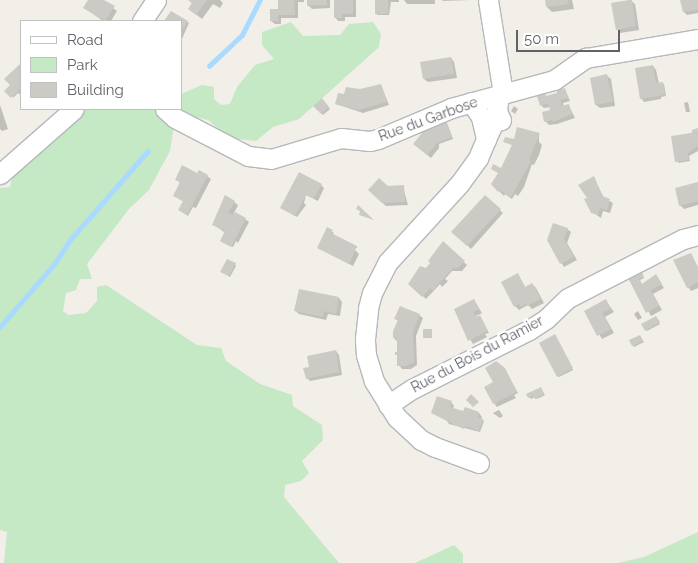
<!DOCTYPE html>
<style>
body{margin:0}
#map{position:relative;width:698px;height:563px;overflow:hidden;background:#f1efe8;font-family:Raleway,sans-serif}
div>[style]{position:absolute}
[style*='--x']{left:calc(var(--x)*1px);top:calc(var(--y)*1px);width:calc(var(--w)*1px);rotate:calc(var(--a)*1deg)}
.green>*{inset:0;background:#c5e8c5}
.shadow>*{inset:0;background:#0003}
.stream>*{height:4.5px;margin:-2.25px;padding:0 2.25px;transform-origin:2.25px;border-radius:2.25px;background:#aadaff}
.building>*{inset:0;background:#cccac5}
.roads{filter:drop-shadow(1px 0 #b5b8bc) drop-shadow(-1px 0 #b5b8bc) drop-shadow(0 1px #b5b8bc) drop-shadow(0 -1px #b5b8bc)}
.minor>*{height:19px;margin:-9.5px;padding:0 9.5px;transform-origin:9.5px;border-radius:9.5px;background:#fff}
span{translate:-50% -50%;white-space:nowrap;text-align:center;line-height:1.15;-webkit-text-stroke:4.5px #fff;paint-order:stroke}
.street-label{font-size:14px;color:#5f6368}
.legend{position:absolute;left:20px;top:20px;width:162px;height:90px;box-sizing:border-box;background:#fff;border:1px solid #bfc1c3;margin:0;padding:6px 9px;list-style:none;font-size:15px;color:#5f6368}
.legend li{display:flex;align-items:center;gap:10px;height:25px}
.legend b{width:25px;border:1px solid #bfc1c3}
.scale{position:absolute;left:516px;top:30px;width:104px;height:22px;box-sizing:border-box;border:2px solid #5f6368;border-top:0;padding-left:6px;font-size:15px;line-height:18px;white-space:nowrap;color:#5f6368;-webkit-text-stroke:4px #fff;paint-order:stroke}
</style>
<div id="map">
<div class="green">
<div style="clip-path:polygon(291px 22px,303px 36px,340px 35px,349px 24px,373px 22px,381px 34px,379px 47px,299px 119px,273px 127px,256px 141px,229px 138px,208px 120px,182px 114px,181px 94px,202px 85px,214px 87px,214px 99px,221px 105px,230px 104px,237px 87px,255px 65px,274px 59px,262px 45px,262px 32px)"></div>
<div style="clip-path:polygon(82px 109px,157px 109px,174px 126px,170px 151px,149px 190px,129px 209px,87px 264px,92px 279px,80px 279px,76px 290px,66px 293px,63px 311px,68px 315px,86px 313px,97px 301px,97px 287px,106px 285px,197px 345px,221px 348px,226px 361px,260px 384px,292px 395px,293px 406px,322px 425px,323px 440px,302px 461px,309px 473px,301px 481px,285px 485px,284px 497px,339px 563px,4px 563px,7px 532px,0 530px,0 188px,10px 187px,12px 178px,33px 154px)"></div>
<div style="clip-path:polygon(698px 532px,698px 563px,618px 563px,644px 557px)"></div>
<div style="clip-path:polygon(454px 545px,463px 554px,463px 563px,415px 563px)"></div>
</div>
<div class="shadow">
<div style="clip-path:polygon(90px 0,102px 0,117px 11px,111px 21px,103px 21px,85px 8px)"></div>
<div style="clip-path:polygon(189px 0,220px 0,223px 3px,220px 8px,213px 4px,202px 19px,189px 9px,193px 4px)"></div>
<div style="clip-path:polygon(279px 0,304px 0,304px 2px,298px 2px,298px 18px,281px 18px,281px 24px,275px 24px,271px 21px,279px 10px)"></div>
<div style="clip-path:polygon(308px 0,330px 0,330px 8px,312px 9px,308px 5px)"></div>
<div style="clip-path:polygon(335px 0,356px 0,356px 17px,345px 17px,345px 21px,338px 21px,335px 17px)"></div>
<div style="clip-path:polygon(376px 0,399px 0,399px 2px,391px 2px,389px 15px,377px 15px)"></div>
<div style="clip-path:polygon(404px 0,435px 0,435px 4px,407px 4px)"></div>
<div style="clip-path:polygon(442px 0,470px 0,443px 1px)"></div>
<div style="clip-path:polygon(546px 0,572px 0,574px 9px,552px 12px,547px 7px)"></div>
<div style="clip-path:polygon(682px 0,698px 0,698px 13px,687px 15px,684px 12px)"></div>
<div style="clip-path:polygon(631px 1px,635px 4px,639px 30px,620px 33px,617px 29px)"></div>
<div style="clip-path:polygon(171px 12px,189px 23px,181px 41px,181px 21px,166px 21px)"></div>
<div style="clip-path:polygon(451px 58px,454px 62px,457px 78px,428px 82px,424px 79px,422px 63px)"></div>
<div style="clip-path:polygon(21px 65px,21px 95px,18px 93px,13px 98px,12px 85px,6px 79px)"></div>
<div style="clip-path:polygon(653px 66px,656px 70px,659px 84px,664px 84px,666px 96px,661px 97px,661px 99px,644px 102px,641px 98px)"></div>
<div style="clip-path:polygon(607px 76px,611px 79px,615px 106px,600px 108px,596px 105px,591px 79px)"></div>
<div style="clip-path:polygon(381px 85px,389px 105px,363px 113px,336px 104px,345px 96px)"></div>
<div style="clip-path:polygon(565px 89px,570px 101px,563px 103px,564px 107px,569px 106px,575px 118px,557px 124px,549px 125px,545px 121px,551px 110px,550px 107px,544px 108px,541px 105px,545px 95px,548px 97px,559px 94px)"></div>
<div style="clip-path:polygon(322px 100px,330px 109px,323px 115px,315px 106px)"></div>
<div style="clip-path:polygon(688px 102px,690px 112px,686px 112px,684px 103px)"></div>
<div style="clip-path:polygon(0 105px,8px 129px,2px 131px,0 129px)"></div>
<div style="clip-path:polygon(514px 106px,518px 109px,515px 114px,511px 111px)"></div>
<div style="clip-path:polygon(447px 123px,453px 139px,439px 144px,439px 148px,431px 158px,418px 147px)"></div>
<div style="clip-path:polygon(698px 131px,698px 151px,689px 156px,690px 161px,678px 163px,676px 137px)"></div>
<div style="clip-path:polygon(539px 134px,539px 142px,542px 145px,539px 155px,534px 165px,532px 164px,524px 187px,518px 196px,515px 194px,512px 199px,505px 194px,504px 196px,492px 184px,520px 144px)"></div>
<div style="clip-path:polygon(198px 174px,207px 176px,211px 179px,196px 208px,193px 207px,188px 216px,179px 210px,184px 202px,175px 196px,180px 183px,176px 179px)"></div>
<div style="clip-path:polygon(594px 178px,604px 198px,613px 203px,610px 213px,603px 211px,601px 218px,592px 212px)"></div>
<div style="clip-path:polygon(698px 184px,698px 205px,684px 209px,680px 205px)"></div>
<div style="clip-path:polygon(321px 185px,324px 188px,318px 201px,306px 195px,304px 203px,306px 205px,297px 217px,283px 209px)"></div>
<div style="clip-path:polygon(403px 187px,408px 205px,386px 206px,369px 190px)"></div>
<div style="clip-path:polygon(485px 197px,503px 213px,471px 249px,453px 232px)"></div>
<div style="clip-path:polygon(234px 202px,238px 205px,232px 217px,245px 219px,249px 222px,238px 243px,236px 241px,233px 247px,223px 242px,232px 238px,213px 224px)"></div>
<div style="clip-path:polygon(327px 229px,334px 233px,332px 235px,358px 248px,353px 248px,359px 254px,353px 266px,318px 248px)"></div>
<div style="clip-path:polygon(567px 229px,571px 232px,567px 243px,577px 260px,564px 267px,555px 252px)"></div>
<div style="clip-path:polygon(443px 243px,467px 265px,462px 271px,452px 271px,445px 279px,448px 281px,442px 287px,440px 284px,426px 299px,410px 284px,426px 270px)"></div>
<div style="clip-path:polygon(690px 255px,698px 268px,698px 288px,691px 291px,688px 287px)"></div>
<div style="clip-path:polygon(235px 264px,236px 266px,230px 277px,223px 273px)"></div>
<div style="clip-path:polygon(641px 273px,644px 278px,640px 280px,642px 285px,656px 276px,664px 288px,653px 294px,662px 310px,651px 316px,629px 277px)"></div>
<div style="clip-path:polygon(517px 275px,526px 288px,532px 284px,536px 288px,544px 303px,532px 309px,528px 305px,519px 310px,515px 306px,503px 282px)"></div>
<div style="clip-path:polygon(300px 291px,339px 298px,342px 302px,340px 316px,328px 314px,326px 320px,299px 314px,296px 311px)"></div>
<div style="clip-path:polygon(474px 300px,482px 313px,476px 316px,477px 318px,481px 318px,489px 333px,485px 334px,487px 337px,473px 344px,464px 329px)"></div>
<div style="clip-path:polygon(606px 301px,614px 312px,605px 317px,614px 333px,602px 339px,586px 312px)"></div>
<div style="clip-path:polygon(638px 311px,642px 318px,638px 320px,634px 314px)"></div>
<div style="clip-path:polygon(419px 315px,423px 318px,416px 336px,417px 365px,411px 369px,402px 369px,399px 365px,397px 341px,394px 338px,399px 322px,396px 319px)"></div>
<div style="clip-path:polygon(657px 319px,660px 324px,647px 331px,646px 330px)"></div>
<div style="clip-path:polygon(555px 336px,573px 370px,559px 377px,558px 376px)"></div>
<div style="clip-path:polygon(640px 336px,644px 342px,634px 347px,633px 345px)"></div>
<div style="clip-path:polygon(336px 351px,339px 355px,342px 375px,310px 381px,307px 378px)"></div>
<div style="clip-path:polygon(496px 362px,504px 368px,518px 393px,514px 395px,516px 398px,497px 407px,494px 403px)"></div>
<div style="clip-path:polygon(542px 390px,545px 395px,537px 399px,535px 397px,531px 399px,528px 395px)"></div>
<div style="clip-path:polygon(451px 402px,454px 406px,453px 409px,464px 413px,479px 413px,482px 417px,481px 419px,484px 421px,480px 432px,449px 424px,446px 420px,433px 413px)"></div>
<div style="clip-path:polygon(499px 410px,503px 416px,500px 418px,493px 413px)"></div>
</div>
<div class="stream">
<div style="--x:209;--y:66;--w:45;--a:-43.2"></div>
<div style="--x:242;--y:35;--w:39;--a:-63"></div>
<div style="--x:0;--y:327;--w:84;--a:-49.3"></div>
<div style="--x:55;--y:263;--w:27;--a:-57"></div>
<div style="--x:70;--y:240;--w:118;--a:-48.8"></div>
</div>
<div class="building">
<div style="clip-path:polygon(88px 0,104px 0,115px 6px,105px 21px,83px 8px)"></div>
<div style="clip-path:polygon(188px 0,207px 0,196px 15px,188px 9px,192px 3px)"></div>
<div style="clip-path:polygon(278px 0,294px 0,295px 15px,278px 15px,278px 21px,270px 21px,270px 9px,278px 9px)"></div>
<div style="clip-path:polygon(307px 0,327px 0,327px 5px,307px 6px)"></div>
<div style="clip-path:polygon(334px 0,353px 0,353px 14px,342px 14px,342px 18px,334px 18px)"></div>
<div style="clip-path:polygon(375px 0,388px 0,388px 14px,375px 14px)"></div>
<div style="clip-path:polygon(545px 0,568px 0,569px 4px,546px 7px)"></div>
<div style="clip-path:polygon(629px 0,632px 0,636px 26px,616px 30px,611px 3px)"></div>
<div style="clip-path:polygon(680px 0,698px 0,698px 10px,683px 12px)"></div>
<div style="clip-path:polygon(171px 11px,188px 21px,181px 32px,181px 21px,164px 21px)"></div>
<div style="clip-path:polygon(451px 57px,454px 74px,423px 79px,420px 62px)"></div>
<div style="clip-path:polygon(21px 63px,21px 88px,11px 98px,4px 91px,10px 85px,4px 79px)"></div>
<div style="clip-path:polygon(653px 65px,656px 83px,663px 82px,665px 95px,640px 99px,635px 68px)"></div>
<div style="clip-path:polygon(607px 74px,613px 102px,595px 105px,590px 78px)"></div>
<div style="clip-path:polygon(381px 84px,387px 102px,358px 110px,335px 104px,338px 93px,344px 94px,346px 87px,360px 89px)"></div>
<div style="clip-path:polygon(565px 88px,568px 98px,560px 100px,562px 106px,569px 104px,572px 114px,553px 122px,552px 120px,544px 122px,542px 112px,550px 110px,548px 103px,540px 106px,537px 96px,545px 93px,546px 96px,557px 93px,557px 90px)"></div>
<div style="clip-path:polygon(322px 98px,329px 107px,321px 114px,313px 106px)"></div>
<div style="clip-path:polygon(446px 121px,452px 137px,437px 143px,427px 155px,413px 144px,426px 128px)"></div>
<div style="clip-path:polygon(517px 127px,540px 133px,529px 160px,531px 161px,511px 197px,499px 190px,498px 192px,491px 184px,498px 173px,491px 169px,493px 164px,501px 168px,512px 145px,503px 142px,505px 137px,514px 139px)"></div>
<div style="clip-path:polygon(698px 128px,698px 146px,688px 153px,689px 160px,675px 162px,671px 136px,692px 133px,692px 130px)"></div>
<div style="clip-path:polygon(182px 165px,197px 173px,199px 170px,208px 175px,187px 215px,178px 210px,183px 201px,173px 196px,180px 182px,175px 180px)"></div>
<div style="clip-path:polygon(299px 172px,322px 184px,314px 198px,306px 195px,295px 216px,280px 208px)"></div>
<div style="clip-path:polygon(594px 176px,602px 196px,610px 199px,607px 210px,600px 208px,598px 215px,591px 213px,584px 199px,587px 198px,578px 185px)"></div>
<div style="clip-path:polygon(379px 178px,388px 186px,404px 185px,405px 202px,382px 203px,368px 190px)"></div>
<div style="clip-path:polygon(698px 182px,698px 201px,679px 206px,675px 188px)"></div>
<div style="clip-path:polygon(225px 195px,235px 201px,228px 213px,233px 215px,235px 212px,246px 218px,231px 247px,220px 241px,225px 231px,212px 225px)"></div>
<div style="clip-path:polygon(485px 195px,501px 209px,467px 246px,451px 232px)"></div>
<div style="clip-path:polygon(358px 205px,374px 220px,359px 215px,360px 211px,356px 209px)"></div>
<div style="clip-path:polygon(553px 223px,568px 228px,564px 239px,574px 257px,560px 264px,547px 240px)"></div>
<div style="clip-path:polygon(327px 227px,333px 230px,331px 233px,357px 246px,349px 264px,317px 248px)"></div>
<div style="clip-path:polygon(443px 241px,465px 261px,458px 268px,453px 268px,433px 290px,430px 288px,422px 297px,408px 284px,420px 266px,426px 268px,430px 263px,428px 261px)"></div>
<div style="clip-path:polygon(691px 253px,698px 267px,698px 282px,687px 288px,673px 260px)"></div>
<div style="clip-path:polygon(227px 259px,236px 263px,229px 276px,220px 272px)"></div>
<div style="clip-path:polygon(640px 270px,644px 276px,639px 279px,642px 284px,656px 274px,662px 284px,651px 290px,659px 306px,646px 313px,627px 276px)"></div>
<div style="clip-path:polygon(518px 273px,525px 287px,532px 283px,541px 299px,527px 306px,526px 304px,521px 307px,519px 304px,514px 307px,501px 282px)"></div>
<div style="clip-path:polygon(299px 289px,339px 297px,336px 314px,324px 311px,323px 317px,294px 311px)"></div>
<div style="clip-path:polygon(474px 299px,479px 309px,473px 312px,476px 317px,480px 315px,488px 331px,468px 341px,454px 309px)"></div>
<div style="clip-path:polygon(606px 299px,611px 309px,602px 313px,611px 329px,597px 336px,584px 311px)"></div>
<div style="clip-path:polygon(400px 306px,420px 314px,413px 332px,414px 362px,407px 366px,397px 366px,397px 355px,395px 355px,395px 352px,397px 352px,397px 338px,393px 338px,393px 331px,398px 320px,394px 319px)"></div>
<div style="clip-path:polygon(656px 316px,660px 322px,645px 331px,641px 324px)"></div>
<div style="clip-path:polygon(423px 329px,432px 329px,432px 338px,423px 338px)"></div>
<div style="clip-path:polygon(555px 334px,573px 368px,557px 377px,539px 343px)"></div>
<div style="clip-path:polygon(640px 335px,643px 341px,632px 346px,629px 340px)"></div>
<div style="clip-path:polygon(336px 350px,339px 372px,306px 379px,303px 368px,309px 367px,307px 356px)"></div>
<div style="clip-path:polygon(496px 361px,505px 368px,517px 392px,493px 404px,484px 387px,493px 382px,485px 368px)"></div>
<div style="clip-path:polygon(541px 387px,544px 394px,535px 399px,533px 396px,528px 398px,526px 394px)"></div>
<div style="clip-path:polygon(471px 394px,479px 402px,473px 407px,466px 400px)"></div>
<div style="clip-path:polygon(437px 396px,452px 401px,450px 407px,463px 411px,465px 407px,479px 412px,478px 417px,483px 419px,479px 431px,465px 426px,464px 429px,459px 427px,431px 413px)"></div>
</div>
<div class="roads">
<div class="minor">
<div style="--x:488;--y:0;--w:95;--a:80.9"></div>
<div style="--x:142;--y:21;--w:25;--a:-56"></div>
<div style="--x:471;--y:102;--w:18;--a:56"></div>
<div style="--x:481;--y:117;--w:23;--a:77"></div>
<div style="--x:486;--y:139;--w:19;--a:-65"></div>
<div style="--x:494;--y:122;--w:7;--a:-16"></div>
<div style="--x:501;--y:120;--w:10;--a:-114"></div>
<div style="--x:497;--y:111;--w:17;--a:-83"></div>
<div style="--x:165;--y:109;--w:13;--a:42"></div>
<div style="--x:175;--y:118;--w:82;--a:27.5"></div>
<div style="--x:248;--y:156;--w:23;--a:7"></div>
<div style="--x:271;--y:159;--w:73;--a:-16.7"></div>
<div style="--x:341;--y:138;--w:29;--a:6"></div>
<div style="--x:370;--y:141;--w:8;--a:-14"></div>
<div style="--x:378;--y:139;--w:79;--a:-23"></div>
<div style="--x:451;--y:108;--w:107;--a:-15.2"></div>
<div style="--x:554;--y:80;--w:39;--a:-35"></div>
<div style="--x:586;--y:58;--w:114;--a:-9.6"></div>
<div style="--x:0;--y:174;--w:98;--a:-41.3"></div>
<div style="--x:388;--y:405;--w:29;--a:-34"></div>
<div style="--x:412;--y:389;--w:131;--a:-26.8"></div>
<div style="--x:529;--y:330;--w:20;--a:-33"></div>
<div style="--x:546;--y:319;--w:30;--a:-44"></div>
<div style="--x:568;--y:298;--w:129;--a:-27.2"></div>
<div style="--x:683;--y:239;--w:16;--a:-15"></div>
<div style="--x:479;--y:463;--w:47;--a:-160"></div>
<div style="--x:435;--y:447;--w:16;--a:-153"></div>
<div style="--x:421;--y:440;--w:33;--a:-137"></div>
<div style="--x:397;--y:418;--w:44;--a:-121.9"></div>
<div style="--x:374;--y:381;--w:27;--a:-107"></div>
<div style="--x:366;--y:355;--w:16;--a:-94"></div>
<div style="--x:365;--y:339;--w:31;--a:-84"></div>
<div style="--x:368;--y:308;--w:16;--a:-75"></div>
<div style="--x:372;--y:293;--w:34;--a:-63"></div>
<div style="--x:387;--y:263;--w:108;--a:-47.6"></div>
<div style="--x:460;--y:183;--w:31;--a:-54"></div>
<div style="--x:478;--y:158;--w:21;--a:-67"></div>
</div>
</div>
<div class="street-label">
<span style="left:428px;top:119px;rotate:-20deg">Rue du Garbose</span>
<span style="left:477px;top:354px;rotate:-28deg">Rue du Bois du Ramier</span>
</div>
<ul class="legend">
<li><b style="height:6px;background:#fff"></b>Road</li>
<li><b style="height:14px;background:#c5e8c5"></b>Park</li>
<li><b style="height:14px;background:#cccac5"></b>Building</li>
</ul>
<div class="scale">50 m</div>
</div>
